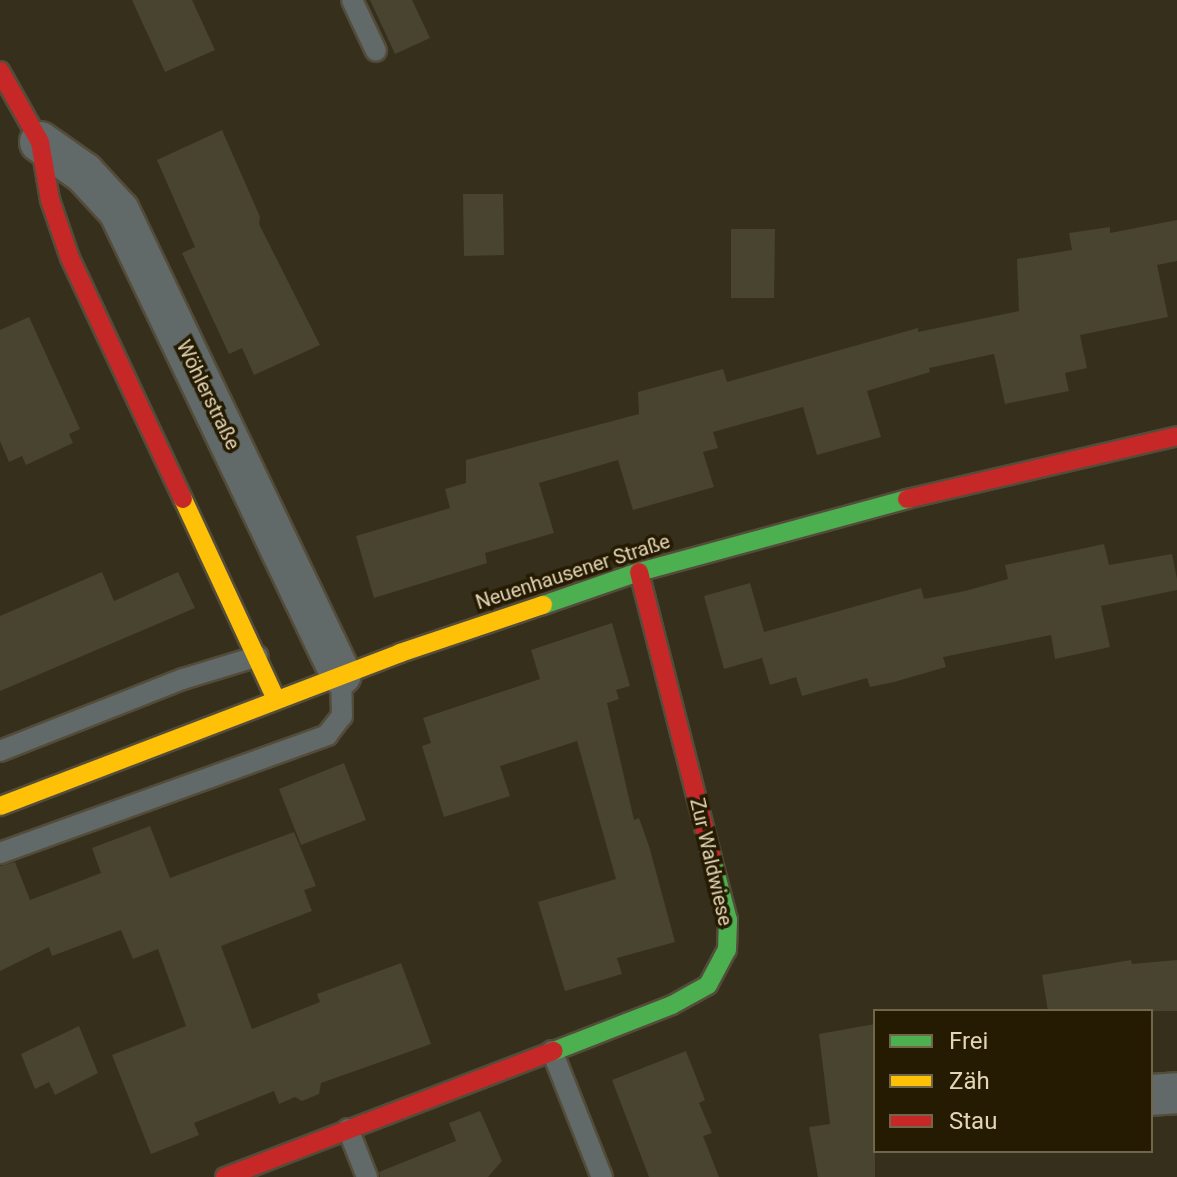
<!DOCTYPE html>
<meta charset="utf-8">
<style>
body{margin:0}
#map{position:relative;width:1177px;height:1177px;overflow:hidden;background:#362f1c;font-family:Roboto,sans-serif}
div>[style]{position:absolute}
[style*='--x']{left:calc(var(--x)*1px);top:calc(var(--y)*1px);width:calc(var(--w)*1px);rotate:calc(var(--a)*1deg)}
.building>*{inset:0;background:#48442f}
.roads{filter:drop-shadow(2px 0 #544c3a) drop-shadow(-2px 0 #544c3a) drop-shadow(0 2px #544c3a) drop-shadow(0 -2px #544c3a)}
.lane>*{height:20px;margin:-10px;padding:0 10px;transform-origin:10px;border-radius:10px;background:#616a68}
.street>*{height:40px;margin:-20px;padding:0 20px;transform-origin:20px;border-radius:20px;background:#616a68}
.fast>*{height:18px;margin:-9px;padding:0 9px;transform-origin:9px;border-radius:9px;background:#4caf50}
.slow>*{height:18px;margin:-9px;padding:0 9px;transform-origin:9px;border-radius:9px;background:#ffc107}
.jam>*{height:18px;margin:-9px;padding:0 9px;transform-origin:9px;border-radius:9px;background:#c62828}
span{translate:-50% -50%;white-space:nowrap;text-align:center;line-height:1.15;-webkit-text-stroke:7px #251b02;paint-order:stroke}
.street-label{font-size:20px;color:#e3d5b6}
.legend{position:absolute;left:873px;top:1009px;width:280px;height:144px;box-sizing:border-box;background:#251b02;border:2px solid #71654a;margin:0;padding:10px 14px;list-style:none;font-size:24px;color:#e3d5b6}
.legend li{display:flex;align-items:center;gap:16px;height:40px}
.legend b{width:40px;border:2px solid #71654a}
</style>
<div id="map">
<div class="building">
<div style="clip-path:polygon(132px 0,192px 0,215px 50px,165px 72px)"></div>
<div style="clip-path:polygon(370px 0,412px 0,430px 38px,395px 54px)"></div>
<div style="clip-path:polygon(222px 130px,260px 217px,259px 224px,320px 345px,254px 375px,242px 348px,229px 354px,182px 253px,195px 247px,157px 160px)"></div>
<div style="clip-path:polygon(463px 194px,503px 194px,504px 255px,464px 256px)"></div>
<div style="clip-path:polygon(1177px 220px,1177px 261px,1157px 265px,1168px 317px,1080px 335px,1087px 368px,1065px 373px,1069px 391px,1005px 404px,994px 354px,929px 368px,930px 372px,867px 391px,881px 437px,817px 455px,803px 407px,713px 432px,718px 448px,703px 452px,714px 487px,633px 510px,618px 460px,539px 483px,554px 533px,485px 553px,487px 563px,374px 598px,356px 536px,450px 508px,445px 489px,466px 483px,466px 460px,639px 414px,638px 392px,723px 369px,727px 382px,918px 328px,918px 332px,1019px 311px,1017px 259px,1072px 250px,1069px 233px,1110px 227px,1110px 233px)"></div>
<div style="clip-path:polygon(731px 229px,775px 229px,774px 298px,731px 298px)"></div>
<div style="clip-path:polygon(29px 317px,80px 429px,69px 434px,73px 443px,26px 465px,22px 456px,9px 462px,0 441px,0 330px)"></div>
<div style="clip-path:polygon(1104px 544px,1109px 565px,1172px 554px,1177px 579px,1177px 590px,1101px 606px,1110px 647px,1055px 659px,1051px 635px,943px 657px,946px 667px,894px 682px,870px 687px,867px 678px,802px 696px,796px 677px,770px 685px,762px 658px,724px 669px,704px 596px,750px 583px,764px 632px,921px 588px,924px 599px,965px 591px,1008px 579px,1005px 565px)"></div>
<div style="clip-path:polygon(102px 572px,114px 601px,178px 572px,195px 608px,0 691px,0 616px)"></div>
<div style="clip-path:polygon(612px 623px,630px 686px,616px 690px,619px 699px,607px 703px,634px 820px,639px 818px,649px 846px,675px 942px,617px 958px,622px 974px,565px 991px,538px 902px,616px 879px,577px 741px,500px 766px,510px 796px,444px 817px,422px 746px,431px 743px,423px 718px,540px 679px,531px 650px)"></div>
<div style="clip-path:polygon(344px 763px,366px 820px,301px 845px,279px 789px)"></div>
<div style="clip-path:polygon(150px 826px,170px 878px,294px 832px,316px 886px,304px 890px,312px 911px,221px 946px,252px 1029px,320px 1002px,317px 994px,401px 963px,431px 1044px,321px 1083px,319px 1094px,302px 1101px,295px 1097px,279px 1104px,274px 1091px,194px 1123px,199px 1135px,151px 1154px,112px 1055px,186px 1026px,158px 949px,133px 959px,121px 930px,52px 956px,49px 947px,0 971px,0 866px,15px 862px,30px 900px,101px 873px,92px 848px)"></div>
<div style="clip-path:polygon(1131px 960px,1132px 964px,1177px 960px,1177px 1011px,1048px 1011px,1042px 975px)"></div>
<div style="clip-path:polygon(875px 1024px,875px 1177px,818px 1177px,809px 1127px,830px 1124px,819px 1034px)"></div>
<div style="clip-path:polygon(79px 1026px,98px 1073px,55px 1095px,49px 1082px,35px 1089px,21px 1054px)"></div>
<div style="clip-path:polygon(686px 1051px,705px 1100px,699px 1103px,712px 1133px,703px 1136px,719px 1177px,649px 1177px,612px 1080px)"></div>
<div style="clip-path:polygon(480px 1111px,502px 1161px,488px 1177px,380px 1177px,379px 1172px,456px 1141px,449px 1123px)"></div>
</div>
<div class="roads">
<div class="lane">
<div style="--x:352;--y:0;--w:56;--a:64.8"></div>
<div style="--x:0;--y:751;--w:197;--a:-21.5"></div>
<div style="--x:183;--y:679;--w:78;--a:-17"></div>
<div style="--x:0;--y:853;--w:348;--a:-19.8"></div>
<div style="--x:327;--y:735;--w:24;--a:-52"></div>
<div style="--x:342;--y:716;--w:41;--a:-91.4"></div>
<div style="--x:552;--y:1051;--w:136;--a:68.4"></div>
<div style="--x:348;--y:1129;--w:52;--a:68.4"></div>
</div>
<div class="street">
<div style="--x:40;--y:142;--w:54;--a:35.2"></div>
<div style="--x:84;--y:173;--w:52;--a:47.4"></div>
<div style="--x:119;--y:211;--w:514;--a:64.43"></div>
<div style="--x:1151;--y:1095;--w:26;--a:-4"></div>
</div>
<div class="fast">
<div style="--x:543;--y:605;--w:102;--a:-19"></div>
<div style="--x:639;--y:572;--w:278;--a:-15.2"></div>
<div style="--x:554;--y:1051;--w:127;--a:-21.3"></div>
<div style="--x:672;--y:1005;--w:41;--a:-29.1"></div>
<div style="--x:708;--y:985;--w:40;--a:-62"></div>
<div style="--x:727;--y:950;--w:30;--a:-88"></div>
<div style="--x:728;--y:920;--w:63;--a:-104.7"></div>
</div>
<div class="slow">
<div style="--x:183;--y:499;--w:221;--a:65.1"></div>
<div style="--x:0;--y:806;--w:428;--a:-20.9"></div>
<div style="--x:400;--y:653;--w:151;--a:-18.6"></div>
</div>
<div class="jam">
<div style="--x:0;--y:71;--w:81;--a:60.6"></div>
<div style="--x:40;--y:142;--w:59;--a:80.2"></div>
<div style="--x:50;--y:200;--w:61;--a:71"></div>
<div style="--x:70;--y:258;--w:266;--a:64.9"></div>
<div style="--x:907;--y:499;--w:277;--a:-13.1"></div>
<div style="--x:639;--y:572;--w:296;--a:75.7"></div>
<div style="--x:225;--y:1177;--w:352;--a:-21"></div>
</div>
</div>
<div class="street-label">
<span style="left:208px;top:395px;rotate:64deg">Wöhlerstraße</span>
<span style="left:573px;top:572px;rotate:-18deg">Neuenhausener Straße</span>
<span style="left:711px;top:862px;rotate:77deg">Zur Waldwiese</span>
</div>
<ul class="legend">
<li><b style="height:10px;background:#4caf50"></b>Frei</li>
<li><b style="height:10px;background:#ffc107"></b>Zäh</li>
<li><b style="height:10px;background:#c62828"></b>Stau</li>
</ul>
</div>
